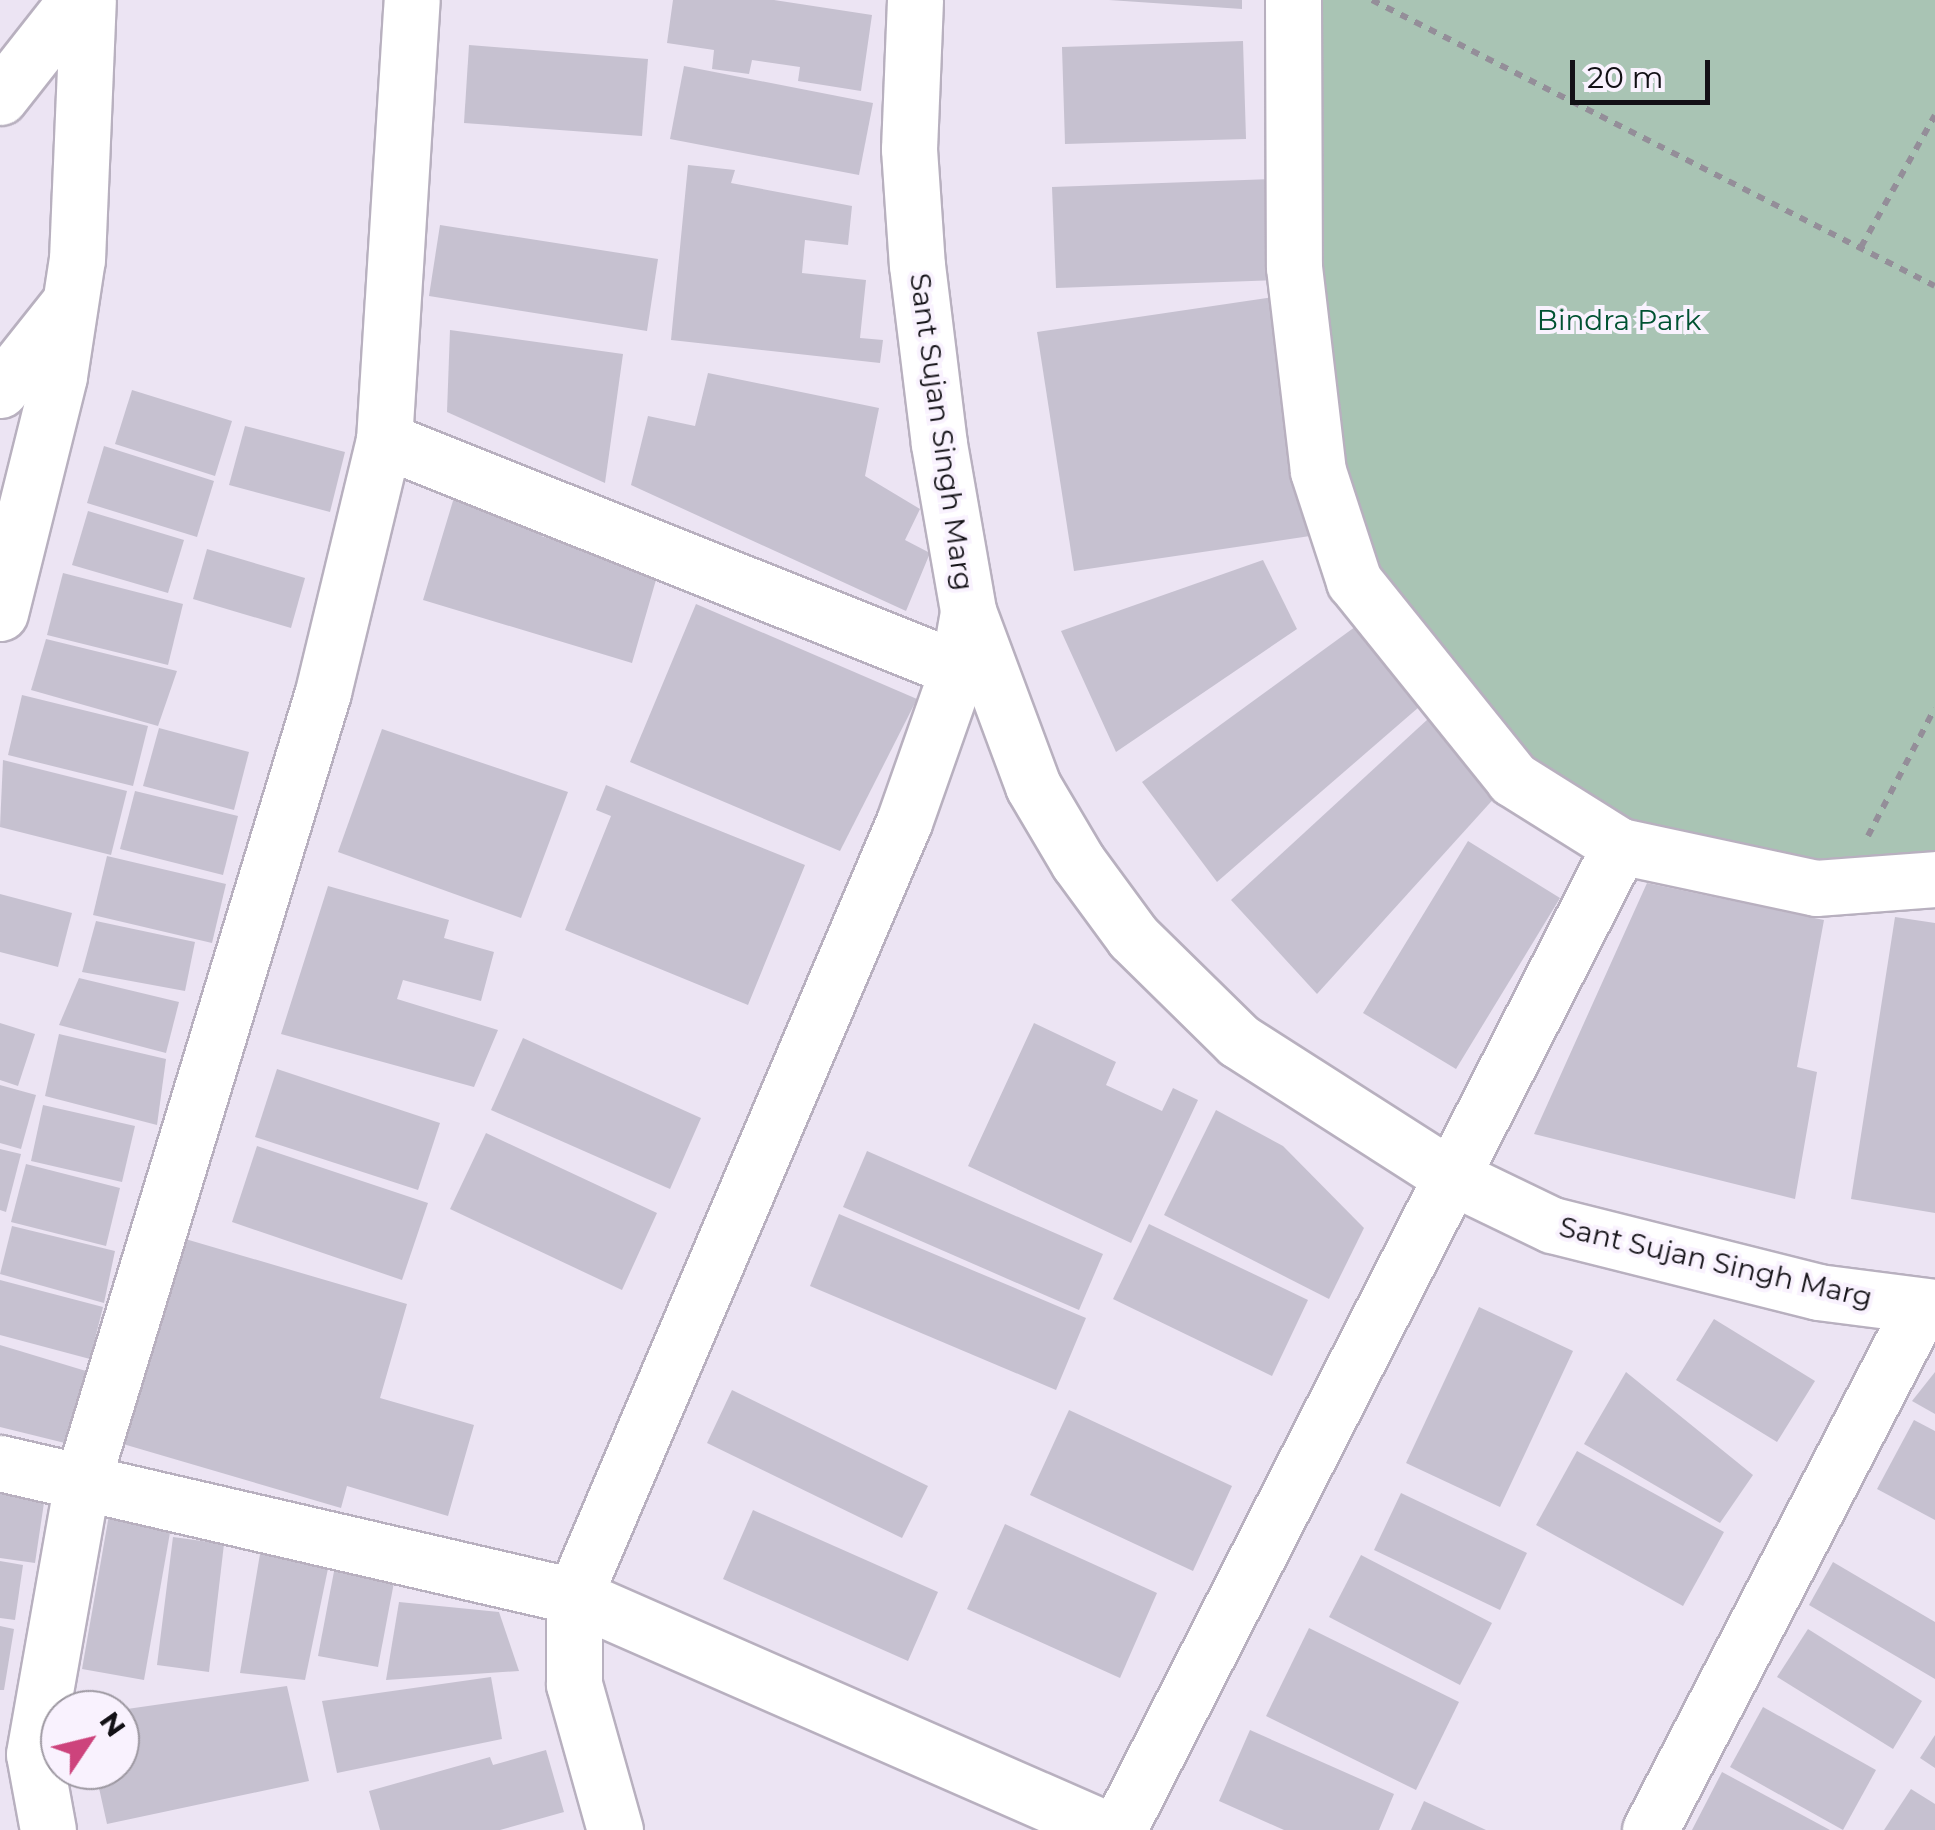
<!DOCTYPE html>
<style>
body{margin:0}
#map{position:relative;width:1935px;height:1830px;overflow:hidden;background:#ece4f3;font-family:Montserrat,sans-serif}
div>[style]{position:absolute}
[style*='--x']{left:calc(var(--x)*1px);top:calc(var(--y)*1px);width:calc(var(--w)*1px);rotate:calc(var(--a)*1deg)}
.green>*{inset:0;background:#a9c4b4}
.building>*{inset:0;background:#c6c1d0}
.path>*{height:6px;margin-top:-3px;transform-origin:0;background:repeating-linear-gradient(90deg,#948e99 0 8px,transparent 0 16px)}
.roads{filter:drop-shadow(2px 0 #b8b0bf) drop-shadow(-2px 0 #b8b0bf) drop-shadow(0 2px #b8b0bf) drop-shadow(0 -2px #b8b0bf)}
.minor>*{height:55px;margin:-27.5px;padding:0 27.5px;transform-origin:27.5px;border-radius:27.5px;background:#fff}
span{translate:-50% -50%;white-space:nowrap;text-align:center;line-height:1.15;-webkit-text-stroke:8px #f9f2fe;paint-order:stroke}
.park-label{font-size:28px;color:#005232}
.street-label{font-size:28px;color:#121015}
.north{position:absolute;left:40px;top:1690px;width:100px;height:100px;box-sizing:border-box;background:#f9f2fe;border:2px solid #9d98a1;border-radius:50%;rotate:55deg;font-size:28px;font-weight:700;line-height:40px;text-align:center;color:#121015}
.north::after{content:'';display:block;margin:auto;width:35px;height:45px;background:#cd437c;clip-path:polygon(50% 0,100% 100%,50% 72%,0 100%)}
.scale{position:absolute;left:1570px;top:60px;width:140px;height:45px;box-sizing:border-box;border:5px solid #121015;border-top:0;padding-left:12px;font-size:30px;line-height:35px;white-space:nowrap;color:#121015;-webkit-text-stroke:8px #f9f2fe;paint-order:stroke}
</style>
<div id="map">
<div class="green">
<div style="clip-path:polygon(1293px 0,1935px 0,1935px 879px,1620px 846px,1354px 581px)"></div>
</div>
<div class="building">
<div style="clip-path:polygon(673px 0,774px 0,872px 15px,861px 91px,798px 81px,800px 67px,752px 60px,749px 74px,712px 69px,714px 50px,667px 43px)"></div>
<div style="clip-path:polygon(1109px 0,1242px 0,1242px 9px)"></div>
<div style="clip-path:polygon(1243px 41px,1246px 139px,1065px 144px,1062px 47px)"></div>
<div style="clip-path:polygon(469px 45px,648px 59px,642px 136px,464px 123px)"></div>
<div style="clip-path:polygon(684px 66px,873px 103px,859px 175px,670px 139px)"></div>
<div style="clip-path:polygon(688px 165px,735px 170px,731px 183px,852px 206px,848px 245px,805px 240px,802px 273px,866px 280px,860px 338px,883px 340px,880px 363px,671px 340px)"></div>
<div style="clip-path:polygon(1274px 179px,1277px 280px,1056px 288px,1052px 187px)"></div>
<div style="clip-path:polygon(440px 225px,658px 259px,647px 331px,429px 296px)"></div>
<div style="clip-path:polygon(1274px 297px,1310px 536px,1074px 571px,1037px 332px)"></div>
<div style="clip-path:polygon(450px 330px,623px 354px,605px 483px,447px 412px)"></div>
<div style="clip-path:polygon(708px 373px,879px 408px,865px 476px,920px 509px,905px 540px,930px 553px,906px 611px,631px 485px,648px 416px,695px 426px)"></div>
<div style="clip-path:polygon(132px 390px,232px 421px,215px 476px,115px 444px)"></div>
<div style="clip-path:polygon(245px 426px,345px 452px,330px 512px,229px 485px)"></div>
<div style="clip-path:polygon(104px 446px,214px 481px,197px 537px,87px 503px)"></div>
<div style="clip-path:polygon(459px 481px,547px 517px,541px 536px,572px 545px,578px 526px,660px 566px,632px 663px,423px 600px)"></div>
<div style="clip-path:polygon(88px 511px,184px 540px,168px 593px,72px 565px)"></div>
<div style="clip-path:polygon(207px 549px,305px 578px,291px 628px,193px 599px)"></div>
<div style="clip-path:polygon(1263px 560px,1297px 629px,1116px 752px,1061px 631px)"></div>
<div style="clip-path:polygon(63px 573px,183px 604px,168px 665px,47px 635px)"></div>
<div style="clip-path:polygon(696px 604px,917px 699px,840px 851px,630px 762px)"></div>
<div style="clip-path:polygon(1359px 624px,1419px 707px,1217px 882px,1142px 782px)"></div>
<div style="clip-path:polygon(46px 639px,177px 671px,158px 726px,31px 690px)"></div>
<div style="clip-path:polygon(22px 695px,148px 726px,133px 786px,8px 755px)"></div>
<div style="clip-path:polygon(1428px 719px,1498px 794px,1317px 994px,1231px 900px)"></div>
<div style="clip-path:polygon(159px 728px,249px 752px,234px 810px,143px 786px)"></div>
<div style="clip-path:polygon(382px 729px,568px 792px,521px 918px,338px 852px)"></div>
<div style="clip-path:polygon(3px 760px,127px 791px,111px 855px,0 827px)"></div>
<div style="clip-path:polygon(606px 785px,805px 865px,748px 1005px,565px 930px,611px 816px,596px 810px)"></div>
<div style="clip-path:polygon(135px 791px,238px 816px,223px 875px,120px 849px)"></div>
<div style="clip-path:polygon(1468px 841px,1560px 898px,1456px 1069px,1363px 1013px)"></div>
<div style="clip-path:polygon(107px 856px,226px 884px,212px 943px,93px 915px)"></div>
<div style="clip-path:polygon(1647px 883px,1824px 920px,1797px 1067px,1817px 1072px,1795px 1199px,1534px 1134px)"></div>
<div style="clip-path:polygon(328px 886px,449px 920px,444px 938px,494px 952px,481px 1001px,403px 980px,397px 999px,498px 1030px,474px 1087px,281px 1034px)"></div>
<div style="clip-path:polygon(0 894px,72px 913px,58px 967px,0 952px)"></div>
<div style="clip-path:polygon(1895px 917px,1935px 923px,1935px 1213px,1851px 1199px)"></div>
<div style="clip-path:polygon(96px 921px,195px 942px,185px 991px,82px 972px)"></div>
<div style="clip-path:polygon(79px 978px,179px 1002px,166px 1053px,59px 1025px)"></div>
<div style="clip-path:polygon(0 1023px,35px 1034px,18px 1086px,0 1080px)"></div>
<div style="clip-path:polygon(1034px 1023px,1116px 1062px,1106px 1085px,1162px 1111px,1173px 1088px,1198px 1100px,1131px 1243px,968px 1166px)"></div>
<div style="clip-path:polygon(59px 1034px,166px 1059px,157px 1125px,45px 1096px)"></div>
<div style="clip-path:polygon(523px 1038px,701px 1118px,670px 1189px,491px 1110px)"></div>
<div style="clip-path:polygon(277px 1069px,440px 1123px,418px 1190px,255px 1137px)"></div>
<div style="clip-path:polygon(0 1085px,36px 1095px,21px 1149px,0 1143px)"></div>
<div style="clip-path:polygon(43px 1105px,135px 1126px,122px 1182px,31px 1161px)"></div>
<div style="clip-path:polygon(1216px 1110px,1283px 1146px,1364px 1228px,1329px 1299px,1164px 1215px)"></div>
<div style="clip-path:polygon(486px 1133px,657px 1213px,622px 1290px,450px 1209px)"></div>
<div style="clip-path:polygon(257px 1146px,428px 1203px,402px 1280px,232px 1222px)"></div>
<div style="clip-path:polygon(0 1149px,21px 1154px,6px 1212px,0 1210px)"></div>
<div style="clip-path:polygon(867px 1151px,1103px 1254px,1079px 1310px,843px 1207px)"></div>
<div style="clip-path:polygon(26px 1164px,120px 1188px,106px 1246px,11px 1222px)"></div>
<div style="clip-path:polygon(839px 1214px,1086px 1318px,1056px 1390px,810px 1286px)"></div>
<div style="clip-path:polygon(1149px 1224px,1308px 1300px,1272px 1376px,1113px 1299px)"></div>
<div style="clip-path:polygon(12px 1226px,115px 1251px,104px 1303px,0 1274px)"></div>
<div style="clip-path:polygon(182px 1238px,407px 1304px,380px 1398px,474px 1425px,448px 1516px,347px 1486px,341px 1508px,123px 1444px)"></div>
<div style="clip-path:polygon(0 1280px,103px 1307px,90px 1359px,0 1335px)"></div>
<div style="clip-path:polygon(1479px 1307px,1573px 1351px,1500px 1507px,1406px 1463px)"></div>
<div style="clip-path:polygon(1714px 1319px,1815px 1381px,1777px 1442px,1676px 1380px)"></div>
<div style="clip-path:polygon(0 1345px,86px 1371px,69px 1444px,0 1427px)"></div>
<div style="clip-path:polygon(1626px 1372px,1753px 1475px,1720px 1523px,1584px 1444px)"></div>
<div style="clip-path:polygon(1935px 1372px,1935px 1414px,1912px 1401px)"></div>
<div style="clip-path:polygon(732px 1390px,928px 1486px,902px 1538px,707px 1443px)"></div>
<div style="clip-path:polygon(1069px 1410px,1232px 1486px,1193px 1571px,1030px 1495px)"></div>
<div style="clip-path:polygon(1914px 1420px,1935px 1431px,1935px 1520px,1877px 1489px)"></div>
<div style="clip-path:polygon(1577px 1451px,1724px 1532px,1683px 1606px,1536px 1525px)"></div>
<div style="clip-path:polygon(0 1489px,45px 1496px,35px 1563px,0 1558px)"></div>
<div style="clip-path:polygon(1401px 1493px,1527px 1553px,1500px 1610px,1374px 1550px)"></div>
<div style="clip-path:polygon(753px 1510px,938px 1592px,908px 1661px,723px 1579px)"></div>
<div style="clip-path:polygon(109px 1515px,171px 1527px,144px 1680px,82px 1669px)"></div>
<div style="clip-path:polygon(1005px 1524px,1157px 1593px,1120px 1678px,967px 1609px)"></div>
<div style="clip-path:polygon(173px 1537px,224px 1544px,209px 1672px,157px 1665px)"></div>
<div style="clip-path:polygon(261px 1548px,331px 1554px,305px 1680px,240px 1673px)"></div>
<div style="clip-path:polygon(1361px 1555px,1492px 1623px,1460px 1685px,1329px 1617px)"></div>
<div style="clip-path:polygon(0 1561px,23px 1565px,15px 1620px,0 1618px)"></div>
<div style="clip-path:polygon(1833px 1562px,1935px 1622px,1935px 1679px,1809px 1605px)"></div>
<div style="clip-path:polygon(335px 1566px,395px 1577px,378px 1667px,318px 1656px)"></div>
<div style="clip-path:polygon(399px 1602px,499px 1612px,519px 1671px,386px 1680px)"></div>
<div style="clip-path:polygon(0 1626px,14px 1629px,4px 1690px,0 1690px)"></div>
<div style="clip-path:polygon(1309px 1628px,1459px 1702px,1416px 1790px,1266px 1716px)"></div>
<div style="clip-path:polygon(1808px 1629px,1922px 1701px,1893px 1749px,1777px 1677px)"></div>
<div style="clip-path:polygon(491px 1677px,502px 1739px,337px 1773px,322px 1701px)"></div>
<div style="clip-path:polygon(287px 1686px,309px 1781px,107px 1824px,95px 1770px,120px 1770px,120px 1710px)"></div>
<div style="clip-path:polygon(1763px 1707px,1876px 1770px,1843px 1830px,1730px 1767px)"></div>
<div style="clip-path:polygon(1250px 1730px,1394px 1794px,1379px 1830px,1284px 1830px,1219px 1801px)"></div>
<div style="clip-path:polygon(1935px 1735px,1935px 1768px,1920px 1758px)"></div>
<div style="clip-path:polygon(546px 1750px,564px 1812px,500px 1830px,380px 1830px,369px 1791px,490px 1757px,493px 1765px)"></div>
<div style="clip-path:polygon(1722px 1772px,1830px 1830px,1692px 1830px)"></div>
<div style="clip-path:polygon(1911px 1789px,1935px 1804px,1935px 1830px,1884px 1830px)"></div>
<div style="clip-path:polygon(1424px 1801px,1486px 1830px,1411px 1830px)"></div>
</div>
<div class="path">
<div style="--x:1372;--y:0;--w:631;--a:26.93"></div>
<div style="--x:1861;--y:247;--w:151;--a:-60.7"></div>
<div style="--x:1868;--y:836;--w:144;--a:-62.4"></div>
</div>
<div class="roads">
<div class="minor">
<div style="--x:915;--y:0;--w:149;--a:92.3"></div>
<div style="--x:909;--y:149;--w:116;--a:86.1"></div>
<div style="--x:917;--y:265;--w:180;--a:83"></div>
<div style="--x:939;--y:444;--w:169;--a:80.1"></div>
<div style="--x:968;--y:611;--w:187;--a:69.6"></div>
<div style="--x:1033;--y:786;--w:88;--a:59.4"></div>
<div style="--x:1078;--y:862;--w:93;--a:53.7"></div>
<div style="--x:1133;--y:937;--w:148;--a:44.5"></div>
<div style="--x:1239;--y:1041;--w:250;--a:32.6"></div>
<div style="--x:1450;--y:1176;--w:113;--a:25.7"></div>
<div style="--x:1552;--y:1225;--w:274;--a:14.1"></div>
<div style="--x:1818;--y:1292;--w:118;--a:7.3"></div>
<div style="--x:1293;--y:0;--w:267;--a:89.8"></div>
<div style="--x:1294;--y:267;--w:205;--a:83.3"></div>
<div style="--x:1318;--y:471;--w:116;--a:71.9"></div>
<div style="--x:1354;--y:581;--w:254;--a:51.2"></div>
<div style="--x:1513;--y:779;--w:126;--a:32.1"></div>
<div style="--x:1620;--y:846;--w:200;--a:12.1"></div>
<div style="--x:1816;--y:888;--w:119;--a:-4.3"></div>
<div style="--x:0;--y:97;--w:108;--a:-51.8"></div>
<div style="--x:0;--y:390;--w:106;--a:-51.5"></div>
<div style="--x:384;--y:440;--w:618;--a:21.75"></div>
<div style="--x:0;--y:613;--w:244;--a:-76"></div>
<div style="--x:59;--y:376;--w:118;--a:-81.3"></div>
<div style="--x:77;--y:259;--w:259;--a:-87.6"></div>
<div style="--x:0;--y:1463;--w:589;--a:13.05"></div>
<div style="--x:574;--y:1596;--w:583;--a:23.66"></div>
<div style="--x:48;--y:1830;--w:77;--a:-100.4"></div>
<div style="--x:34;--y:1754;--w:276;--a:-80"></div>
<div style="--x:82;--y:1482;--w:826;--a:-73.03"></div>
<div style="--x:323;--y:692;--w:259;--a:-76.4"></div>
<div style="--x:384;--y:440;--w:441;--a:-86.4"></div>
<div style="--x:615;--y:1830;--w:152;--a:-105.7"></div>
<div style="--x:574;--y:1684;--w:88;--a:-90"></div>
<div style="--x:574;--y:1596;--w:841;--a:-66.91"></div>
<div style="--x:904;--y:822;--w:162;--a:-70.6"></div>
<div style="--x:958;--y:669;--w:58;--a:-80"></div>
<div style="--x:1118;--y:1830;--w:1105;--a:-62.97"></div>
<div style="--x:1650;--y:1830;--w:589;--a:-62.61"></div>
</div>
</div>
<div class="park-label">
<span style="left:1619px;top:320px">Bindra Park</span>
</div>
<div class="street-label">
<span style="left:942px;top:432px;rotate:82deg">Sant Sujan Singh Marg</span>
<span style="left:1716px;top:1262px;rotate:13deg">Sant Sujan Singh Marg</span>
</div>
<div class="north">N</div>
<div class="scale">20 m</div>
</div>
